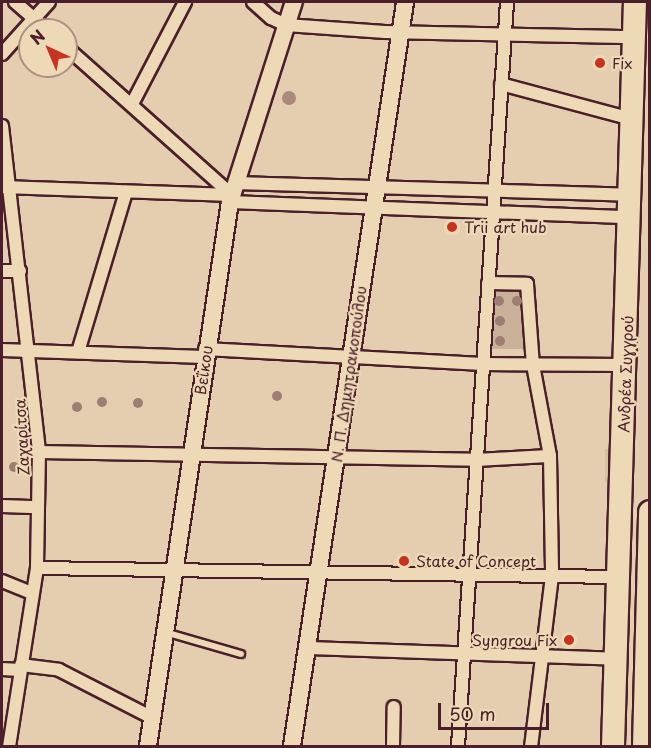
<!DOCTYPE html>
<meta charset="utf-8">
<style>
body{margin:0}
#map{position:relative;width:651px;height:748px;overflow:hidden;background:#e4ceaf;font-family:"Playpen Sans",sans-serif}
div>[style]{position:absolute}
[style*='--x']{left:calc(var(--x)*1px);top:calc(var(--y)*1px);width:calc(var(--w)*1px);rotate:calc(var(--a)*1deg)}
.built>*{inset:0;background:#d7bfa4}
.green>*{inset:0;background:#cab199}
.water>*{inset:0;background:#a98a7c}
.round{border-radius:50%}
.roads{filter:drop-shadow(2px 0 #4a1f2b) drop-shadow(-2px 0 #4a1f2b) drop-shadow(0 2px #4a1f2b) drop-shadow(0 -2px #4a1f2b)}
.lane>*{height:6px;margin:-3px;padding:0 3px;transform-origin:3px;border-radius:3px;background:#eed9b7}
.street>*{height:12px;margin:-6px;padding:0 6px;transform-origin:6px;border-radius:6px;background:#eed9b7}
.secondary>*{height:16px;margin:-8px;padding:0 8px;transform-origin:8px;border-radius:8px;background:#eed9b7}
.highway>*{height:22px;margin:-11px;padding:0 11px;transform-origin:11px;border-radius:11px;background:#eed9b7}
.trees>*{width:10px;height:10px;margin:-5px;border-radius:50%;background:#9e7e72}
.dots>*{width:16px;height:16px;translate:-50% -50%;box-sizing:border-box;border:3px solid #eed9b7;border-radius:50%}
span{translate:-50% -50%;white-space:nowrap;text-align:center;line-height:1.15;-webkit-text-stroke:4.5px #eed9b7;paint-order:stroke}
.poi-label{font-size:15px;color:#4a1f2b}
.left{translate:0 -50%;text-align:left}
.right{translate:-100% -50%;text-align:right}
.street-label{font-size:15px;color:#4a1f2b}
.frame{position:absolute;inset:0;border:3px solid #4a1f2b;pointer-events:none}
.north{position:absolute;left:18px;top:18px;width:60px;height:60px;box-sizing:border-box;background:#eed9b7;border:2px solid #ac8f7f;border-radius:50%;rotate:316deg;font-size:16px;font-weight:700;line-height:24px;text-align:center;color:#4a1f2b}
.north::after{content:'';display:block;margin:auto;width:21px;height:27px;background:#c8321e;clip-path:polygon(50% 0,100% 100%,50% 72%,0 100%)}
.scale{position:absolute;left:438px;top:703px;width:111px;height:27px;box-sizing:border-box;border:3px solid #4a1f2b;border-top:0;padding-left:8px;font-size:18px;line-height:21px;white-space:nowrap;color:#4a1f2b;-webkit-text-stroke:4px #eed9b7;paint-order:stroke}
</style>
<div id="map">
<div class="built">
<div style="clip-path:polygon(605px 449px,614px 449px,614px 483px,605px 482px)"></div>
</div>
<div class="green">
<div style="clip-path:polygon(523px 290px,523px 349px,492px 349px,491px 291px)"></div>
</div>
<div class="water">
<div class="round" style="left:282px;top:91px;width:14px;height:14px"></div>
</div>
<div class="roads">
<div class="lane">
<div style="--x:168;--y:633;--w:76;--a:16"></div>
</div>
<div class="street">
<div style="--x:15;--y:2;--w:43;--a:41.2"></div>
<div style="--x:253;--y:2;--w:24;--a:42"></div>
<div style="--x:271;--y:18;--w:17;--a:25"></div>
<div style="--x:286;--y:25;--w:99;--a:4"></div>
<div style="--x:385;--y:32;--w:249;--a:1.2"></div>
<div style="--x:66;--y:47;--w:222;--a:41.7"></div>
<div style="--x:2;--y:54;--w:70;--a:-47.9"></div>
<div style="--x:501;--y:84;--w:136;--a:15"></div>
<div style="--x:132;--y:104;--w:115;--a:-62.5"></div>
<div style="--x:2;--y:126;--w:328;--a:83.5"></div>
<div style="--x:39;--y:452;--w:116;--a:91"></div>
<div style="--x:37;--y:568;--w:180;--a:98.9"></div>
<div style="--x:235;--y:183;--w:394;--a:1.7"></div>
<div style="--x:2;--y:187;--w:230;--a:2"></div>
<div style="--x:230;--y:202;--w:399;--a:2.2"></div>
<div style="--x:2;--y:271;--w:18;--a:0"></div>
<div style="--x:488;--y:283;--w:39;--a:1"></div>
<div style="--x:527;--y:284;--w:81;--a:85.8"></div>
<div style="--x:533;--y:365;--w:93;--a:79.4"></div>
<div style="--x:550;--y:456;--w:120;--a:89"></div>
<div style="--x:552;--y:576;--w:171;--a:97"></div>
<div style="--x:205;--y:349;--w:278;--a:3.1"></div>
<div style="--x:483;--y:364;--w:143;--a:0.4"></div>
<div style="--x:2;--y:350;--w:202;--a:2"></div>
<div style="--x:78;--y:352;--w:167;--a:-73.3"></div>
<div style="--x:39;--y:452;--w:437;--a:1"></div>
<div style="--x:476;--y:460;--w:74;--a:-3.1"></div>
<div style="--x:2;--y:506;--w:36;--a:2"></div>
<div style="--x:37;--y:568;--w:582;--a:0.89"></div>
<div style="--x:2;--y:581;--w:32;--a:22"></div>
<div style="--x:308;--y:648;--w:309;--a:2"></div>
<div style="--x:21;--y:665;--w:38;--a:7"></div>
<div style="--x:59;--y:670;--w:106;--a:27.1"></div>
<div style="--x:2;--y:669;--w:18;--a:3"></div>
<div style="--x:393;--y:746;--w:39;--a:-89"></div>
<div style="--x:458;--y:746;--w:746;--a:-86.23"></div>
</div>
<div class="secondary">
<div style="--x:148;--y:746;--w:550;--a:-81.43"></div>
<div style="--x:230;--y:202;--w:210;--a:-72.3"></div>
<div style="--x:292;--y:746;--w:753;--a:-81.36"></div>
</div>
<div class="highway">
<div style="--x:613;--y:746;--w:744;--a:-88.31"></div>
<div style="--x:644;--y:746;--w:234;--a:-88.5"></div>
</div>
</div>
<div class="trees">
<div style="left:499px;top:301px"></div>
<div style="left:517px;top:301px"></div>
<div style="left:500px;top:321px"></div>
<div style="left:500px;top:341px"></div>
<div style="left:277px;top:396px"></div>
<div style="left:102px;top:402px"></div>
<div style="left:138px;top:403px"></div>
<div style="left:77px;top:407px"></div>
<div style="left:14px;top:467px"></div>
</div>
<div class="dots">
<div style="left:600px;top:63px;background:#c8321e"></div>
<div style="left:452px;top:227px;background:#c8321e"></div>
<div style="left:404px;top:561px;background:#c8321e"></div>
<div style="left:569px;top:640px;background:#c8321e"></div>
</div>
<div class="poi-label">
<span class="left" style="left:612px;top:63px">Fix</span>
<span class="left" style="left:464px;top:227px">Trii art hub</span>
<span class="left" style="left:416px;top:561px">State of Concept</span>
<span class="right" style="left:557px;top:640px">Syngrou Fix</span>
</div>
<div class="street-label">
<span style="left:203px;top:370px;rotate:-82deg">Βεΐκου</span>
<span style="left:348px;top:374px;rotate:-82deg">Ν. Π. Δημητρακοπούλου</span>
<span style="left:625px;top:374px;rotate:-88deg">Ανδρέα Συγγρού</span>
<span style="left:21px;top:437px;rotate:-93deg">Ζαχαρίτσα</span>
</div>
<div class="frame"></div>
<div class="north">N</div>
<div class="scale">50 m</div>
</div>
